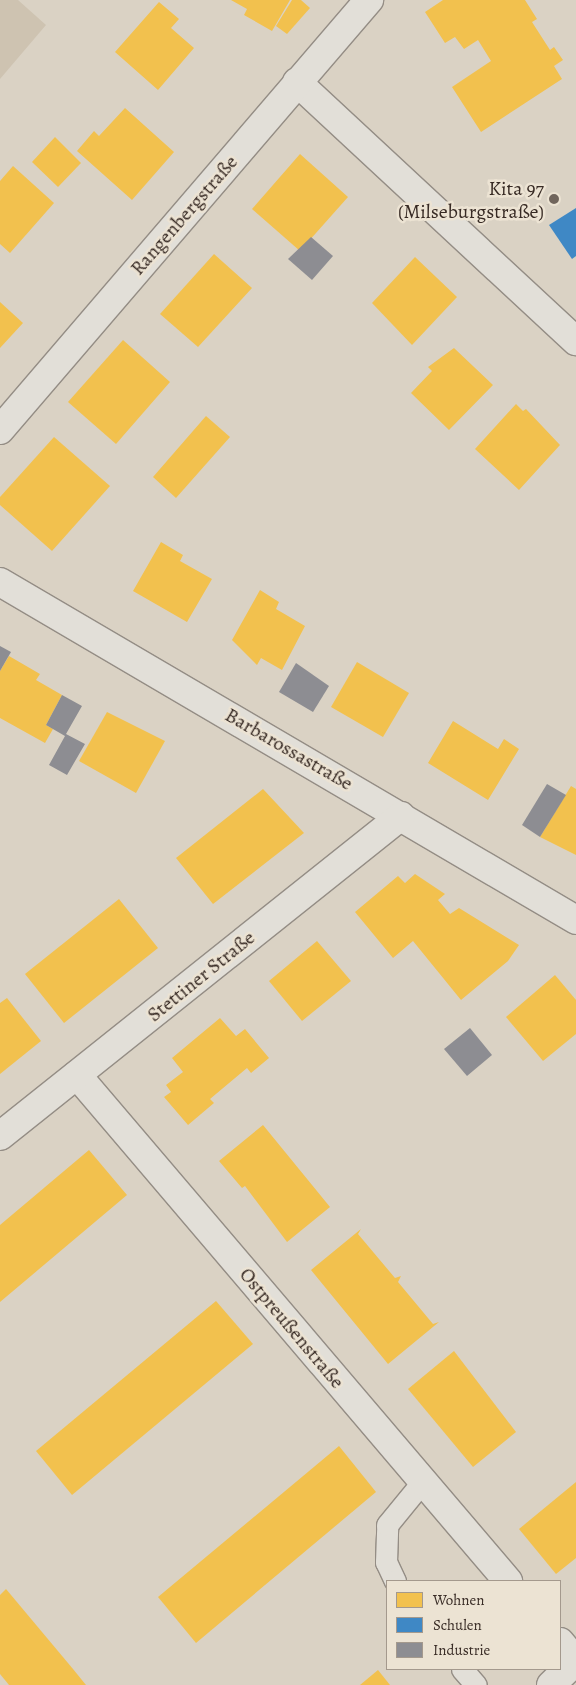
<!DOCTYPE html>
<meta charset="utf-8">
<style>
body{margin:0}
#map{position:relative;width:576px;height:1685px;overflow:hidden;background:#dad2c4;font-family:Alegreya,serif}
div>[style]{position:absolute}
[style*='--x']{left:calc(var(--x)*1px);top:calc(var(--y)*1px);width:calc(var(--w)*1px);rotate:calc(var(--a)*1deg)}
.green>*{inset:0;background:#cec3b1}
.homes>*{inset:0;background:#f2c14e}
.schools>*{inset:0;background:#3f88c5}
.industry>*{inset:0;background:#8d8d92}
.roads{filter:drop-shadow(1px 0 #948d85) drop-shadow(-1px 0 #948d85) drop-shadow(0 1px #948d85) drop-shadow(0 -1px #948d85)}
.service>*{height:21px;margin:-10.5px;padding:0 10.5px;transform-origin:10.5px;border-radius:10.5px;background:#e2dfd8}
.minor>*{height:28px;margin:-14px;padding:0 14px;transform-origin:14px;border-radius:14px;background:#e2dfd8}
.dots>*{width:14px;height:14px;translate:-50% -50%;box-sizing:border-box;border:2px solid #ece3d3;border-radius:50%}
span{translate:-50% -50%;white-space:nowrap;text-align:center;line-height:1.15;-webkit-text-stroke:5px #ece3d3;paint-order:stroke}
.poi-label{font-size:20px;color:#372a24}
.right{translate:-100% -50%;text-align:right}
.street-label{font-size:20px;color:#372a24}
.legend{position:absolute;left:386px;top:1580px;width:175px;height:90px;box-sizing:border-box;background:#ece3d3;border:1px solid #a4998d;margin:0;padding:6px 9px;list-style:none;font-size:15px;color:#372a24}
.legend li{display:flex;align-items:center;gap:10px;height:25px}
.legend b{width:25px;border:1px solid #a4998d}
</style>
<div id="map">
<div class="green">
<div style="clip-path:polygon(0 0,18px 0,46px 25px,0 79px)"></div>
</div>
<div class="homes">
<div style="clip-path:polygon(231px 0,290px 0,272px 31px,244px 15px,247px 9px)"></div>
<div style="clip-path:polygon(292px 0,301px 0,310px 8px,287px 34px,276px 26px)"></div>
<div style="clip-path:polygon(443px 0,525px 0,537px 19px,532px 22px,550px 50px,554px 47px,563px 60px,554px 66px,562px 79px,481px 132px,452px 87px,491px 61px,478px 40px,464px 49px,455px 37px,445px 43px,425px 12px)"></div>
<div style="clip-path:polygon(159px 2px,179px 19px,171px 28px,194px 48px,158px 90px,115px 52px)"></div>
<div style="clip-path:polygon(125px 108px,174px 152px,132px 200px,77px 151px,94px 131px,99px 136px)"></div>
<div style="clip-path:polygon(55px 137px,81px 163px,58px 187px,32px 162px)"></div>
<div style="clip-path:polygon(300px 154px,348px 197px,300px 251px,252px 209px)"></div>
<div style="clip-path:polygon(13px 166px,54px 203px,10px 253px,0 244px,0 181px)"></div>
<div style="clip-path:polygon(214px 254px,252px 288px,198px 347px,160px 314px)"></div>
<div style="clip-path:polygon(415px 257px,457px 297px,412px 345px,372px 303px)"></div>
<div style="clip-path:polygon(0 302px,23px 323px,0 348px)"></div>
<div style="clip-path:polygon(123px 340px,170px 382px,116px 444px,68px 402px)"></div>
<div style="clip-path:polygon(454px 348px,493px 385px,449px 430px,411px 393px,432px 371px,428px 367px)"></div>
<div style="clip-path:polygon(516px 404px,523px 411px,526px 409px,560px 445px,519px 490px,475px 449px)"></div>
<div style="clip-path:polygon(206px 416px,230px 437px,176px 498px,153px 477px)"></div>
<div style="clip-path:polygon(54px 437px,110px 486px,52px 551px,0 505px,0 497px)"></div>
<div style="clip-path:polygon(161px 542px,183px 555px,180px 561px,212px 579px,187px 622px,133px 591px)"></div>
<div style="clip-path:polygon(260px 590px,279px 602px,276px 609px,305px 626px,282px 670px,261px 658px,257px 665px,232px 640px)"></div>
<div style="clip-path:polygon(9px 656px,40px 674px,36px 680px,62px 695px,46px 725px,53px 729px,45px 743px,0 718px,0 671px)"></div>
<div style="clip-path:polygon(357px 662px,409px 693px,383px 737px,331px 707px)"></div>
<div style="clip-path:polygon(107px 712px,165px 741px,136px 793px,79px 761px)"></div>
<div style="clip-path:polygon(453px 721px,498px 749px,504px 739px,519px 749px,488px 800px,428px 763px)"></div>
<div style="clip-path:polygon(571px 786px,576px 789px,576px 855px,540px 837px)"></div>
<div style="clip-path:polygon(263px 789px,304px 833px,213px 904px,176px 858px)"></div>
<div style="clip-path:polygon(415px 874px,445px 894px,438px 900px,450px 914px,459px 908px,519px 945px,508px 961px,461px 1000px,413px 941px,393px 958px,355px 912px,398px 876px,405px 883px)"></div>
<div style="clip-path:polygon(119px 899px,158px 948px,64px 1023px,25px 974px)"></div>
<div style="clip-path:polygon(317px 941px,351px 981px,302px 1021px,269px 981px)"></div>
<div style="clip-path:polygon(555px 975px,576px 1000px,576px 1034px,543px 1061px,506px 1017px)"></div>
<div style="clip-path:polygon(7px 998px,41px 1041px,0 1074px,0 1003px)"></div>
<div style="clip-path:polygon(220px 1018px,236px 1036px,245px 1029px,269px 1058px,251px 1073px,247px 1068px,210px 1099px,214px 1103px,188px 1125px,164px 1097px,171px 1092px,166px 1085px,183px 1072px,172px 1058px)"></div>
<div style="clip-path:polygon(263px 1125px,330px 1207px,287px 1242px,245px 1186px,242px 1188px,219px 1161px)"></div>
<div style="clip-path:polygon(89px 1150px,127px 1195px,0 1302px,0 1225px)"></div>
<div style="clip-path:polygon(361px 1229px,358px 1234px,395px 1278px,401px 1276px,398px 1282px,433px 1324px,439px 1322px,388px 1364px,311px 1270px)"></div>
<div style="clip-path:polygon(216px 1301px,253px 1344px,72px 1495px,36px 1451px)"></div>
<div style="clip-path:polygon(454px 1351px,516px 1432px,473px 1467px,408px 1389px)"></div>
<div style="clip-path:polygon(339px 1446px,376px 1492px,196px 1643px,158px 1597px)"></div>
<div style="clip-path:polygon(576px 1482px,576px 1558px,556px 1574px,519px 1529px)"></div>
<div style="clip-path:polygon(6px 1589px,73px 1669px,86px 1685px,9px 1685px,0 1674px,0 1595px)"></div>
<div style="clip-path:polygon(378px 1670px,390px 1685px,360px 1685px)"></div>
</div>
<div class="schools">
<div style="clip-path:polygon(576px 208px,576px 256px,572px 259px,549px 225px)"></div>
</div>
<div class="industry">
<div style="clip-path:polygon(311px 237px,333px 256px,312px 280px,288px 259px)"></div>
<div style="clip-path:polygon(0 646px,11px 652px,0 671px)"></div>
<div style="clip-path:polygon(296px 663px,329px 686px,313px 712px,279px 692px)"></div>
<div style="clip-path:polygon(62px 695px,82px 706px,66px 734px,85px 744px,67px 775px,49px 765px,65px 736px,46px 725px)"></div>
<div style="clip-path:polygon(547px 784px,566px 795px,540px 837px,522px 825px)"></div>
<div style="clip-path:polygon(470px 1028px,492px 1055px,467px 1076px,444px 1049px)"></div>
</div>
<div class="roads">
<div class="service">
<div style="--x:395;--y:1581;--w:21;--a:-115"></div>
<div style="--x:386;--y:1562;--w:37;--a:-88"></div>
<div style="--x:387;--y:1525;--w:57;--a:-50.7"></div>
<div style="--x:462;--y:1669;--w:21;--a:49"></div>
</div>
<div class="minor">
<div style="--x:297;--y:82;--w:381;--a:42.9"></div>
<div style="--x:0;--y:430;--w:567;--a:-49.37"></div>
<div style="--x:0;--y:582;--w:668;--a:30.4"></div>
<div style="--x:77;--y:1075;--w:665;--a:49.58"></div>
<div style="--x:0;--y:1136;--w:513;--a:-38.59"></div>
<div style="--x:560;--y:1642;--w:25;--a:50"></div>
<div style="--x:551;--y:1685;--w:35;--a:-44"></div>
</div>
</div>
<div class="dots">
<div style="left:554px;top:199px;background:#70655c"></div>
</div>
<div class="poi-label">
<span class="right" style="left:544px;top:200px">Kita 97<br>(Milseburgstraße)</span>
</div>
<div class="street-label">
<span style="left:184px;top:215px;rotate:-49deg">Rangenbergstraße</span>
<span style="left:289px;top:749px;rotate:30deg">Barbarossastraße</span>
<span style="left:201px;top:976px;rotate:-39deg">Stettiner Straße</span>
<span style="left:292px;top:1328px;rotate:50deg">Ostpreußenstraße</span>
</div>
<ul class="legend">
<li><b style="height:14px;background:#f2c14e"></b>Wohnen</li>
<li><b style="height:14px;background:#3f88c5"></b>Schulen</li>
<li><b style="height:14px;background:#8d8d92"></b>Industrie</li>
</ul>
</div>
